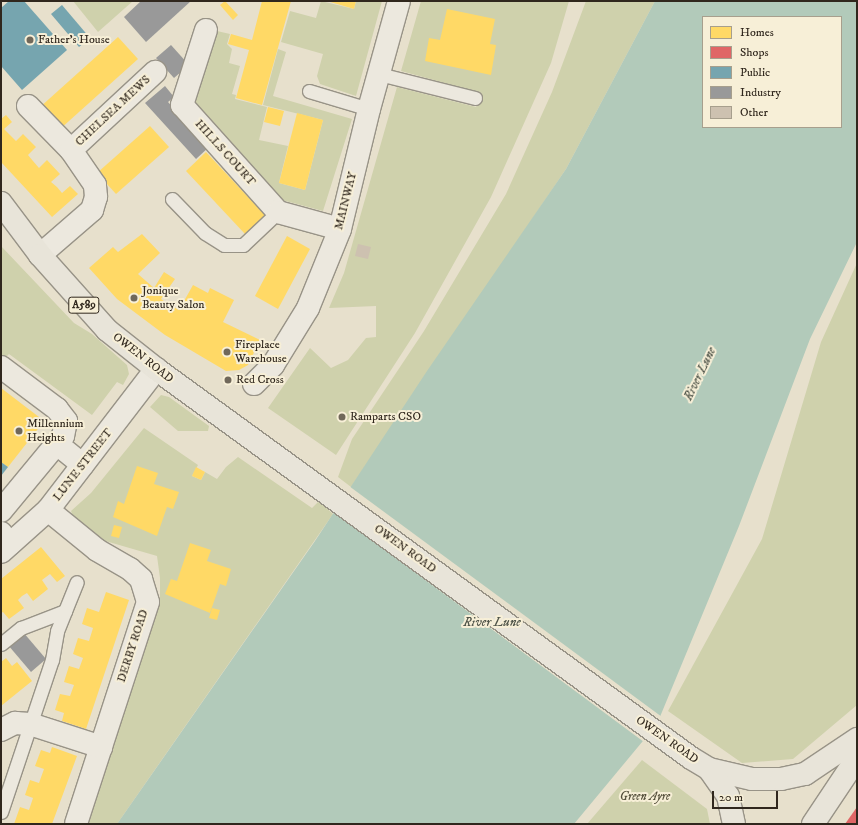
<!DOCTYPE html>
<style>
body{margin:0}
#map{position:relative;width:858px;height:825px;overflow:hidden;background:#e7e0cc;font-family:"IM FELL DW Pica",serif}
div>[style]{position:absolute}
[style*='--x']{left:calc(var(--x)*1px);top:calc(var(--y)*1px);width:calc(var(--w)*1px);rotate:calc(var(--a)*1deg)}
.green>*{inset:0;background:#cfd1ac}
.water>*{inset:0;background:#b2caba}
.pier>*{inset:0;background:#e7e0cc}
.homes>*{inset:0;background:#ffd966}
.shops>*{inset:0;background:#e06666}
.public>*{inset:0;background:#76a5af}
.industry>*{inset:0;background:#999}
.building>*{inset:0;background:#cdc1b0}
.roads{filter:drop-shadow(1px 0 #989387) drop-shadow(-1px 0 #989387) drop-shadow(0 1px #989387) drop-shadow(0 -1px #989387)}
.lane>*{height:13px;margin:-6.5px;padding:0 6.5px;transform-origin:6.5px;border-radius:6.5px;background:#ece8de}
.street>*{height:22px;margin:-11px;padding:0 11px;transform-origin:11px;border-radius:11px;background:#ece8de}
.secondary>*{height:22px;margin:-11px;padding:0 11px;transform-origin:11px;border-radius:11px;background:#ece8de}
.primary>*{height:22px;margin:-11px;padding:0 11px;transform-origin:11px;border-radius:11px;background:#e8e4d9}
.dots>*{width:11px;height:11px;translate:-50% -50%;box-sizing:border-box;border:2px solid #f7efd7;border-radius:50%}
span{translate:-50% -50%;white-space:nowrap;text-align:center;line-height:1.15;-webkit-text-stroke:4px #f7efd7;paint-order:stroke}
.shield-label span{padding:1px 3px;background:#f7efd7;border:1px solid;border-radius:3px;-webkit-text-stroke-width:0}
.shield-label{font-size:11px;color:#30271d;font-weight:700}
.poi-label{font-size:12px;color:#30271d}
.left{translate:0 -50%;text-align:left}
.street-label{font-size:12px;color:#30271d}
.park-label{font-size:12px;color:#534e3a;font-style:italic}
.water-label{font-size:13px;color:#50554a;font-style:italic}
.frame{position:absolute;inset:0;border:2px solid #30271d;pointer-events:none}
.legend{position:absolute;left:702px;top:16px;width:140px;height:112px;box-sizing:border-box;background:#f7efd7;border:1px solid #a79f8d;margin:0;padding:5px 7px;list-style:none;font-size:12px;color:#30271d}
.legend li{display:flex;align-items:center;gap:8px;height:20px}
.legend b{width:20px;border:1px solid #a79f8d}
.scale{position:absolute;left:712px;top:791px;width:66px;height:18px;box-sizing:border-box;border:2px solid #30271d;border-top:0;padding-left:5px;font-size:12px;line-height:14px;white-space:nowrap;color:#30271d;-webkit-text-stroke:3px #f7efd7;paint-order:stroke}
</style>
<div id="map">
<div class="green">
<div style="clip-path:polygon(73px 1px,133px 1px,98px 32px)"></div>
<div style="clip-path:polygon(321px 1px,354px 9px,356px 1px,382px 1px,356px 96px,320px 84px,317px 76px,323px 54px,281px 42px,290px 11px,316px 18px)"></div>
<div style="clip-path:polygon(421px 1px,569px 1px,551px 63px,491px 197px,415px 333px,336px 455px,268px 408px,310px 348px,331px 368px,348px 360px,366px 338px,376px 337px,376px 306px,329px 308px,344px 273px,397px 87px,476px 107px,481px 93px,401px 71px)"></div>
<div style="clip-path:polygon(586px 1px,655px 1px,566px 169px,351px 487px,338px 477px,352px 439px,424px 331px,506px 194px,552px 92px)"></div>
<div style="clip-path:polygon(217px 31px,230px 34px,227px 44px,232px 49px,229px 63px,240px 66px,232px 94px,236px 95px,235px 99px,267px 107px,259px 140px,288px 146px,279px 183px,305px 190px,323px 120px,263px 105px,278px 49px,286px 52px,273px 96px,352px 119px,323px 211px,282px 200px,274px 195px,194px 107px)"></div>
<div style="clip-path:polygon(1px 246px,74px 323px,92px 334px,127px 365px,129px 374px,123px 385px,117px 382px,92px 415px,9px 354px,5px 358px,1px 355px)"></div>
<div style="clip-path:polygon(857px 263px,857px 705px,793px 759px,742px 763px,668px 711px,762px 539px,821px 342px)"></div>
<div style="clip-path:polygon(161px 395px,169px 397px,209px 426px,208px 431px,178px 431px,150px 407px)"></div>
<div style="clip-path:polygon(144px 428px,198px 465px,192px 476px,201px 480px,205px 472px,217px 479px,226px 467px,238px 457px,312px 508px,319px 501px,333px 514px,117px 824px,82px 824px,160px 600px,160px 578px,157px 556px,102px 540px,73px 516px,71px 511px,91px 493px)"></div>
<div style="clip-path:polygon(642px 760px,707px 809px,710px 824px,587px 824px)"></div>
</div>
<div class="water">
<div style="clip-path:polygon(evenodd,655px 1px,857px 1px,857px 242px,810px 339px,739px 526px,657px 724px,574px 824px,117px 824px,315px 541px,427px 371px,566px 169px,655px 1px,703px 17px,841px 17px,841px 127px,703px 127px,703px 17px)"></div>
</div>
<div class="pier">
<div style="clip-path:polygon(349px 486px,662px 717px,659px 725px,644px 742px,332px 511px)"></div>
</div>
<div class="homes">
<div style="clip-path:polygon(225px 1px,238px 15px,233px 20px,220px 5px)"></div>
<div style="clip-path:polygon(262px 1px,291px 1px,262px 105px,236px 98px,249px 50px,228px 44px,231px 34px,252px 40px)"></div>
<div style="clip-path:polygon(327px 1px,356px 1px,354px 9px)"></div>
<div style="clip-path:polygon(447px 9px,495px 19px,490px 44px,496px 45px,491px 75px,425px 61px,429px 38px,440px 40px)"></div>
<div style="clip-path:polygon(118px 37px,138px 59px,59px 130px,39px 108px)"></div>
<div style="clip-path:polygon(268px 107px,284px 111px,280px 126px,264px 122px)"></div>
<div style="clip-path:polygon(297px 113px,323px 120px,305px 190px,279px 183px)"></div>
<div style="clip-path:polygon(6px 115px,12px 122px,4px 129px,16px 141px,23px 134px,36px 147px,28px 155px,33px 161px,39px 168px,47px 160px,60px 174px,51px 182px,57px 187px,62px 193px,70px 186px,78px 194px,52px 217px,1px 162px,1px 119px)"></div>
<div style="clip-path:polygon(150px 126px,169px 147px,116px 194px,97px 173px)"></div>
<div style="clip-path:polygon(206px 152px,265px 215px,245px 234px,186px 171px)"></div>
<div style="clip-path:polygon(142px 234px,160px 253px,138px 274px,154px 288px,164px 272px,175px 279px,161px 299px,179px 310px,193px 285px,208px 293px,210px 288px,234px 300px,223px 322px,260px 340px,248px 365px,239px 370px,226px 371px,165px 335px,117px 299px,89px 268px,113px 247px,118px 252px)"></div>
<div style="clip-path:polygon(287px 236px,310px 249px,278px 309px,255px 296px)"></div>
<div style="clip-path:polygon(1px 388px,39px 417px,41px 425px,8px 467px,1px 462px)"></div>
<div style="clip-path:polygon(137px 466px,158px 473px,154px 484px,179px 492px,173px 509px,167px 507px,157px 536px,113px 517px,118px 501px,124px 504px)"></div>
<div style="clip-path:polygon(196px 467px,205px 472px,201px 480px,192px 476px)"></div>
<div style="clip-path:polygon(114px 525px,122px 527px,119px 538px,111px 536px)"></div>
<div style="clip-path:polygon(190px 543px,211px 550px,207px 561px,231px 569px,226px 586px,220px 584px,210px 613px,165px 594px,171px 579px,177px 581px)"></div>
<div style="clip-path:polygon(41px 547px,65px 576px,57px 582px,50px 574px,42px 580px,48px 589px,33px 601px,27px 593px,22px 596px,18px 600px,24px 608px,9px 619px,3px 612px,1px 613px,1px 579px)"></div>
<div style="clip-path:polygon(106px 592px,129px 600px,86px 729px,62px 721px,64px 713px,55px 710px,60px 694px,70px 696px,74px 685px,64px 682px,69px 666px,79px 669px,83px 658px,73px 654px,78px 638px,89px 641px,93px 628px,82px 624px,87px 608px,99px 612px)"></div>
<div style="clip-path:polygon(212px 608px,220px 610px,217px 620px,209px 618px)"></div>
<div style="clip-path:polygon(6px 658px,12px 666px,17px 662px,32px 681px,1px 706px,1px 662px)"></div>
<div style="clip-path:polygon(52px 747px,77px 756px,52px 824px,14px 824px,20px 807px,29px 810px,33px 798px,25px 795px,30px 780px,39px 783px,44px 769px,35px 766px,41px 750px,50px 753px)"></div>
</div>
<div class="shops">
<div style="clip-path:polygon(857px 807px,857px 824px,845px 824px)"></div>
</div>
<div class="public">
<div style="clip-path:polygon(9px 1px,24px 1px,67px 50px,22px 90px,1px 66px,1px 8px)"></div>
<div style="clip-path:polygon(62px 5px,90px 38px,79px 47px,51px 14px)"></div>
<div style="clip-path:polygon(1px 462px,8px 467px,1px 476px)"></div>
</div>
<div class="industry">
<div style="clip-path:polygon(141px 1px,191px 1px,146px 42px,124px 17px)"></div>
<div style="clip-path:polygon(171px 45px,189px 65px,174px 78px,156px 58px)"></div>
<div style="clip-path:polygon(165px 86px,174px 97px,168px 102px,209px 147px,196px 159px,145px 103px)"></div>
<div style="clip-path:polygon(23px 632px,46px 659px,31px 672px,8px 645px)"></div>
</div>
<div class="building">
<div style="clip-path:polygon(358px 244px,371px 247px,368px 259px,355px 256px)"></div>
<div style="clip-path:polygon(341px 411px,347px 416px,344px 422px,337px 417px)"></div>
</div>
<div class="roads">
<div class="lane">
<div style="--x:379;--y:74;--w:99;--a:14"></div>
<div style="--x:309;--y:91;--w:63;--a:16.7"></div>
<div style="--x:172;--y:199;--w:47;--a:45.9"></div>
<div style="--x:205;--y:233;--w:22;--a:32"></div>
<div style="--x:224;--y:245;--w:19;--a:0"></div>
<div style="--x:243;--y:245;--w:48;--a:-43.3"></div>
<div style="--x:1;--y:644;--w:26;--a:-39"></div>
<div style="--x:21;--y:628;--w:47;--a:-21.1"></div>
<div style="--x:65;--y:611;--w:31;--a:-68"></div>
<div style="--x:1;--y:812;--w:160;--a:-71.5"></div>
<div style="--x:52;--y:660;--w:29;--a:-80"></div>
<div style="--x:57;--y:631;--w:22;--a:-68"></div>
</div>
<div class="street">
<div style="--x:206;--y:30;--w:79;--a:107.7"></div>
<div style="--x:182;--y:105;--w:144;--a:48.1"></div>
<div style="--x:278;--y:212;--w:64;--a:15.3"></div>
<div style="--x:28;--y:106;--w:62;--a:45.7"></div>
<div style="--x:40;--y:255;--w:69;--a:-40.9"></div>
<div style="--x:92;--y:210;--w:14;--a:-73"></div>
<div style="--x:96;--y:197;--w:12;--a:-95"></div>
<div style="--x:95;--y:185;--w:42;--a:-124.4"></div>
<div style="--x:71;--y:150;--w:115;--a:-42.9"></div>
<div style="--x:1;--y:367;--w:70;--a:36.9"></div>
<div style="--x:57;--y:409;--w:15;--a:53"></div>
<div style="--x:66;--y:421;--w:15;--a:101"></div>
<div style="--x:63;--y:436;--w:97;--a:129.6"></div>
<div style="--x:254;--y:384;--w:27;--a:-45"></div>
<div style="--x:273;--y:365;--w:67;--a:-58.4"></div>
<div style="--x:308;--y:308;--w:85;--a:-67.9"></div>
<div style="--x:340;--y:229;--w:123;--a:-76.4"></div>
<div style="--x:369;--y:109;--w:112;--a:-74.5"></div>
<div style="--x:57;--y:444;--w:33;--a:39"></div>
<div style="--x:48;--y:510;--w:63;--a:39.2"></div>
<div style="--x:97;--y:550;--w:38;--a:30"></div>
<div style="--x:130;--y:569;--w:15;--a:42"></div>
<div style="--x:141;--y:579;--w:24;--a:73"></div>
<div style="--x:148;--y:602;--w:233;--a:108"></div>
<div style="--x:1;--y:533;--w:14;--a:51"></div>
<div style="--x:1;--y:730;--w:16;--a:-27"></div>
<div style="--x:15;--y:723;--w:15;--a:4"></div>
<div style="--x:30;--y:724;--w:75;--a:17.9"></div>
</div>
<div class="secondary">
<div style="--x:1;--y:552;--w:63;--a:-41.8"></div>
<div style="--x:48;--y:510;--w:178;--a:-52.5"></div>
</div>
<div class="primary">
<div style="--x:1;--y:203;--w:65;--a:53.1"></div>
<div style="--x:40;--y:255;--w:101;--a:48.2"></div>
<div style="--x:107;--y:330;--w:63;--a:38.5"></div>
<div style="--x:156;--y:369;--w:661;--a:36.02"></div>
<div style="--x:691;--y:758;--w:21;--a:31"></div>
<div style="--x:709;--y:769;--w:44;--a:13.1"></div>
<div style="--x:752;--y:779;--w:29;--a:0"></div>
<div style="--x:781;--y:779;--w:25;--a:-12"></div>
<div style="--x:805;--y:774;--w:63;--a:-33.9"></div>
<div style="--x:709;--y:769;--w:33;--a:55"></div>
<div style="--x:728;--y:796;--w:29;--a:78"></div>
<div style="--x:813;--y:824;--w:79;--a:-56.3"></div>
</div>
</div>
<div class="dots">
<div style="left:30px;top:40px;background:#70685a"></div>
<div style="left:134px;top:298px;background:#70685a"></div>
<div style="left:227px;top:352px;background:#70685a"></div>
<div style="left:228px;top:380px;background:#70685a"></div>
<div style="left:342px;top:417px;background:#70685a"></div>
<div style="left:19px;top:431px;background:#70685a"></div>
</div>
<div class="shield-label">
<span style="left:84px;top:305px">A589</span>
</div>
<div class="poi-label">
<span class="left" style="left:38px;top:40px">Father's House</span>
<span class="left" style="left:142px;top:298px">Jonique<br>Beauty Salon</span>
<span class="left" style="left:235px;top:352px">Fireplace<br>Warehouse</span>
<span class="left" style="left:236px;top:380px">Red Cross</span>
<span class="left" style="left:350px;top:417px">Ramparts CSO</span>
<span class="left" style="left:27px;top:431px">Millennium<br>Heights</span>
</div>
<div class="street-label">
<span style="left:113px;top:111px;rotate:-43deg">CHELSEA MEWS</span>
<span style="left:225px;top:153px;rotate:48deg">HILLS COURT</span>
<span style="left:346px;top:201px;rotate:-76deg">MAINWAY</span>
<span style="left:143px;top:358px;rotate:38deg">OWEN ROAD</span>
<span style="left:83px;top:465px;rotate:-52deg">LUNE STREET</span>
<span style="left:405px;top:549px;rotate:36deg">OWEN ROAD</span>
<span style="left:133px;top:646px;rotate:-72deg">DERBY ROAD</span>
<span style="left:667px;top:740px;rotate:35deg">OWEN ROAD</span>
</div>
<div class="park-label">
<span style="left:645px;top:797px">Green Ayre</span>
</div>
<div class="water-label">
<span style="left:700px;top:374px;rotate:-64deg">River Lune</span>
<span style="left:492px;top:622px">River Lune</span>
</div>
<div class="frame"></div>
<ul class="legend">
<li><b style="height:11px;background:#ffd966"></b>Homes</li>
<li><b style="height:11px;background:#e06666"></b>Shops</li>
<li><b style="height:11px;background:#76a5af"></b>Public</li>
<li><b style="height:11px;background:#999"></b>Industry</li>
<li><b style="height:11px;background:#cdc1b0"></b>Other</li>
</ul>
<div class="scale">20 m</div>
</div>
